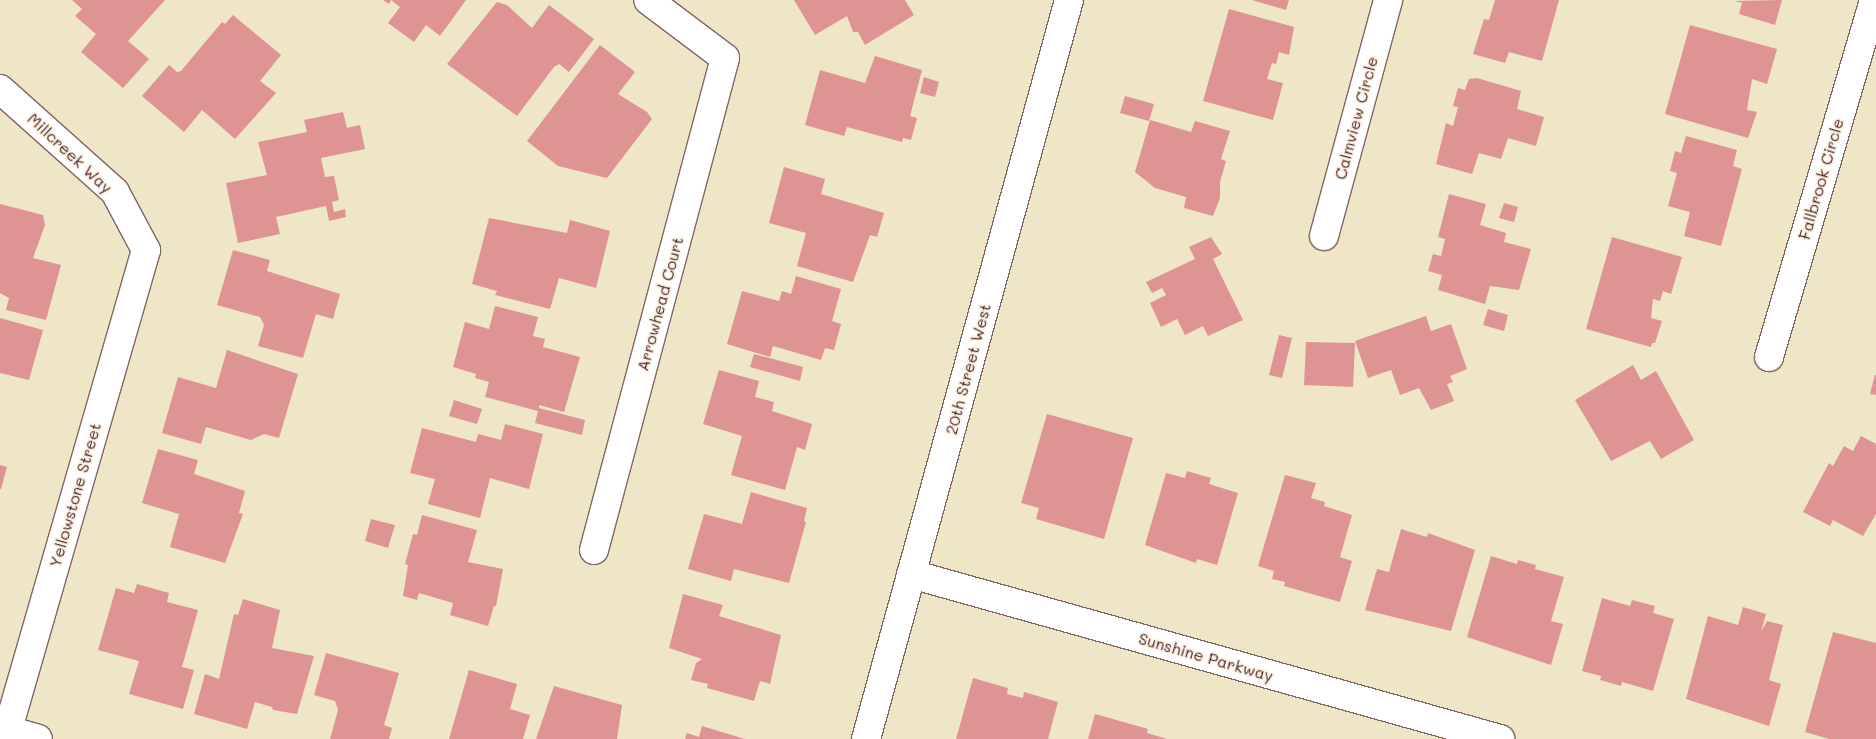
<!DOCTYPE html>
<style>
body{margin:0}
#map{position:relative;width:1876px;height:739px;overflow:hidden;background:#efe5c7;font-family:Mali,sans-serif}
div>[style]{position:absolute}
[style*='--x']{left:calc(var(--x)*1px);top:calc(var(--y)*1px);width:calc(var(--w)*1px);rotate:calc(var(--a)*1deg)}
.building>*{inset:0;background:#de9493}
.roads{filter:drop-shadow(1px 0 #846462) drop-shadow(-1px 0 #846462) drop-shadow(0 1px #846462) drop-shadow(0 -1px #846462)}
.minor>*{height:28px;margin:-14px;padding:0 14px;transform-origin:14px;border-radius:14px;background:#fff}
span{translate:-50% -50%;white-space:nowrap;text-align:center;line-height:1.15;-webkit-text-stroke:4px #fcf5e5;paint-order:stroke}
.street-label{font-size:16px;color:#4a1f2b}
</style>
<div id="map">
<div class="building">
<div style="clip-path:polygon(72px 0,165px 0,128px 41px,149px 59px,123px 88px,81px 52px,96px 34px,75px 16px,82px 9px)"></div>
<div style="clip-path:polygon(383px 0,466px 0,440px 36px,426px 25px,414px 42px,388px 23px,400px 7px,391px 0,389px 4px)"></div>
<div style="clip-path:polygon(794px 0,905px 0,914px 15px,865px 45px,858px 32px,853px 32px,847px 16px,815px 35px)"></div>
<div style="clip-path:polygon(1252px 0,1289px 0,1286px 10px)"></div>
<div style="clip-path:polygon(1495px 0,1559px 0,1542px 61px,1509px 52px,1505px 63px,1473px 54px,1484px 19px,1489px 20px)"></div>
<div style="clip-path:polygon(1782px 0,1775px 25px,1739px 14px,1742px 3px,1735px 1px)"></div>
<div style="clip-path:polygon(497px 2px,507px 5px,532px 28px,549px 5px,594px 39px,569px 72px,559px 64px,554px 67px,517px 116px,447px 64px)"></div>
<div style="clip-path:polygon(1229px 9px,1294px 27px,1289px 55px,1279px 52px,1276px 64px,1272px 63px,1267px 79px,1283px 83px,1273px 120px,1203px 101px)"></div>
<div style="clip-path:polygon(233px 15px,281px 55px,260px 81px,276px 93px,235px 139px,202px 110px,184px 132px,142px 96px,169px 65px,177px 72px,181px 71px,222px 22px,225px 24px)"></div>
<div style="clip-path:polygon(1690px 25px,1777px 49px,1767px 84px,1752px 79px,1747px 110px,1757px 112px,1748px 138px,1665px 114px)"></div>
<div style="clip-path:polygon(600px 45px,635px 72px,618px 94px,647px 112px,652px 119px,607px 178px,558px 166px,527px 141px)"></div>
<div style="clip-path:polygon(875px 56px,922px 70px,910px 116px,917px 118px,911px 140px,903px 138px,902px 142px,847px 127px,844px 136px,805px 125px,820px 70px,865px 83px)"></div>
<div style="clip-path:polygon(924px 77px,939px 82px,935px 97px,920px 93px)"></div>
<div style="clip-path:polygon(1477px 78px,1521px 91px,1517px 109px,1544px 117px,1536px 146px,1508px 138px,1501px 159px,1479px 153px,1472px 174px,1436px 164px,1446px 123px,1453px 126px,1458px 107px,1453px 106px,1458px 88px,1465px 90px,1469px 79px)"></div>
<div style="clip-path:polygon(1125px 96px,1154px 104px,1149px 121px,1120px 113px)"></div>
<div style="clip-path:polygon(343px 112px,347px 128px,360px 125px,365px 149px,321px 158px,325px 177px,334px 176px,339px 200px,332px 202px,334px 212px,345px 209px,346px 217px,329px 221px,326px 206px,276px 217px,280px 234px,238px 243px,226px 183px,267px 175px,258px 142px,307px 132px,304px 120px)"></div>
<div style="clip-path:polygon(1150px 120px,1191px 132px,1195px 121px,1230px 131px,1221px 159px,1226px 161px,1220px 182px,1220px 198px,1213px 216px,1184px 208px,1186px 197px,1155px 188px,1135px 172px)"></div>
<div style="clip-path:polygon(1686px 136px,1737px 150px,1733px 166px,1742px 169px,1721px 246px,1684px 236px,1690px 212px,1668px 206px,1677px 173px,1670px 171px,1675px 151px,1681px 153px)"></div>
<div style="clip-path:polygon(784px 167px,825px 179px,821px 194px,884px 213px,877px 237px,870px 235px,853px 282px,797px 266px,806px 233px,769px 223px)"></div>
<div style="clip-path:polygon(1449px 194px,1486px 204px,1480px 225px,1506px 233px,1504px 242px,1531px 249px,1519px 290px,1490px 286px,1485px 304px,1438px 290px,1442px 275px,1428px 271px,1433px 254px,1441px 256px,1445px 239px,1438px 237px)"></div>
<div style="clip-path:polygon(1504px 203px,1518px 207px,1514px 222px,1499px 218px)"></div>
<div style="clip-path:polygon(0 204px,43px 215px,45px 225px,33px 258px,61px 265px,46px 320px,6px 310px,9px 298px,0 293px)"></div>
<div style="clip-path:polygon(489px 218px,567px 233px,570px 220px,610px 231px,596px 288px,559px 278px,550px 309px,495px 295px,497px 291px,472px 284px)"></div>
<div style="clip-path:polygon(1211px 237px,1222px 254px,1213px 259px,1243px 320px,1208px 336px,1203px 326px,1185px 335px,1177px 319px,1161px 327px,1150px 303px,1166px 295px,1162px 288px,1152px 293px,1146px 282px,1195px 259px,1189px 247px)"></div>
<div style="clip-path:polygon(1612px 237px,1682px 257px,1671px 294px,1663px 291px,1660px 301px,1653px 299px,1651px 318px,1662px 321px,1655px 343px,1652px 343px,1651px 347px,1586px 329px)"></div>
<div style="clip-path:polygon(233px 250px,270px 260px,267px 271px,340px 294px,333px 319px,316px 314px,303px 358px,258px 346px,264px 325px,260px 317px,217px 305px)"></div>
<div style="clip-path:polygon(796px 276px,841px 289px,832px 321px,841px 324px,834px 350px,825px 348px,821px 360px,773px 346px,770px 357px,727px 344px,742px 291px,779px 301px,782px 291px,791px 294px)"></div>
<div style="clip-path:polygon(495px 306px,538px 317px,533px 336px,545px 339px,543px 347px,580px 357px,564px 412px,539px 405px,539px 408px,585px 420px,582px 435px,535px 423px,538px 411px,485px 397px,489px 382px,475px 378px,476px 374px,453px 367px,465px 322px,489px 329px)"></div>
<div style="clip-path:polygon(1488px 309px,1508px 315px,1504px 331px,1483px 325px)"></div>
<div style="clip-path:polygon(1426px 316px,1431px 331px,1451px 324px,1467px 369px,1450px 376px,1453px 382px,1447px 384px,1454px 401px,1431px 410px,1419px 388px,1400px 395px,1391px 370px,1368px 378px,1355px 341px)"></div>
<div style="clip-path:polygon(0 318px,43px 330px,29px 380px,0 373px)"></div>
<div style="clip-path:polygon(1279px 335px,1292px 338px,1282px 378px,1269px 375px)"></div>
<div style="clip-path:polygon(1306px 342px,1355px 343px,1353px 387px,1304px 385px)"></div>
<div style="clip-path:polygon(227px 350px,298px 374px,279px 438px,264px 434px,251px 440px,206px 427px,201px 444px,162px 433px,178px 377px,216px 388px)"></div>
<div style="clip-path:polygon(754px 354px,803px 367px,800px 381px,750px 367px)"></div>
<div style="clip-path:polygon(1633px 365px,1641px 380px,1656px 371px,1694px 440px,1661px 459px,1650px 441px,1611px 461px,1575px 400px)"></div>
<div style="clip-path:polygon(719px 370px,759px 381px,755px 397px,774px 402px,772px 411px,812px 424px,805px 450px,797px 447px,785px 490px,731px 475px,742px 436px,703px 424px)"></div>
<div style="clip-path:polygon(1875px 375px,1876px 375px,1876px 395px,1870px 394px)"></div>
<div style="clip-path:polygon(454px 400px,482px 409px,477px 424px,449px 416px)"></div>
<div style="clip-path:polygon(1047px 414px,1133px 438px,1104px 539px,1036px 519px,1039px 508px,1021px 503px)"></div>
<div style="clip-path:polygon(505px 424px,543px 434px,529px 489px,490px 478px,480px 518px,428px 504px,435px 479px,410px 473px,422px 428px,476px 442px,478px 434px,501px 440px)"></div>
<div style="clip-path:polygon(1861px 436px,1876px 444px,1876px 514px,1863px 536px,1833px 520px,1830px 526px,1803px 512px,1829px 463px,1833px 466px,1844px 446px,1853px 451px)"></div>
<div style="clip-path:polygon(158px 449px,198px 460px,194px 474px,245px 491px,239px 513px,243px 514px,225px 563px,170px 547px,179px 514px,142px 503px)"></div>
<div style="clip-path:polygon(0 465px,7px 467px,1px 489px,0 489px)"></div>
<div style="clip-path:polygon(1187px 471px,1211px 478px,1209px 484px,1238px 493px,1217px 565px,1197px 559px,1196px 563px,1145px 545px,1166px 473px,1185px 478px)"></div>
<div style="clip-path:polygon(1285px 475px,1316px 483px,1311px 498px,1325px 502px,1324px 506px,1352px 515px,1340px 557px,1352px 561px,1340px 602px,1284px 586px,1285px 582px,1272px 579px,1274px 571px,1258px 566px)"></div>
<div style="clip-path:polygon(751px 492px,807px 508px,804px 521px,806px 522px,789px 583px,734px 569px,731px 581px,688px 569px,704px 514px,742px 524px)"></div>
<div style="clip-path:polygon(422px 515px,477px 530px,468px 562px,503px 569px,496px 606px,494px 606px,488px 626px,450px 615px,453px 603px,419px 593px,417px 600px,403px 596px,408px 565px,405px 564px,413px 534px,417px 535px)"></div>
<div style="clip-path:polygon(371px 519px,395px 525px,388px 548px,365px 541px)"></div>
<div style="clip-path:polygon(1401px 529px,1427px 537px,1428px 533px,1475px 550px,1451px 631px,1365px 610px,1377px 569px,1389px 572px)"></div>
<div style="clip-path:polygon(1491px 556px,1517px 564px,1518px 560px,1536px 565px,1535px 569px,1564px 577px,1551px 621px,1563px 624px,1551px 665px,1467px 637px)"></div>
<div style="clip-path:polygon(137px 584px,169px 593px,167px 602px,198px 610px,182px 667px,194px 670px,183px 709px,129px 694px,139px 661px,98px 650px,116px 588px,134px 593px)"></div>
<div style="clip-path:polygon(683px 594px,723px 605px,719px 616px,781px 635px,770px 684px,760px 681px,754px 701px,707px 688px,708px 684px,691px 680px,696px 663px,702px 659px,669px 648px)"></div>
<div style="clip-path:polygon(1602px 598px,1630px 606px,1632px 600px,1655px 606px,1653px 613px,1674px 619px,1653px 691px,1622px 682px,1621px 686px,1600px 680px,1601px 676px,1582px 671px)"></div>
<div style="clip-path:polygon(243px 599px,280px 610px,272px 648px,314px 656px,297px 714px,273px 710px,272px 707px,255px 702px,247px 729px,194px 714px,205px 674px,219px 679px,234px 614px,238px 615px)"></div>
<div style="clip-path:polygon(1743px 607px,1766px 614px,1761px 632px,1767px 621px,1783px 625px,1769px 680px,1781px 684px,1769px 726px,1686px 699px,1708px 616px,1738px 625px)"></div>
<div style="clip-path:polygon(1833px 632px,1876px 643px,1876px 739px,1829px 739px,1805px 732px)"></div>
<div style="clip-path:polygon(326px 653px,399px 673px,384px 725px,392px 728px,389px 739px,330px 739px,338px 710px,335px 701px,314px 695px)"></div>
<div style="clip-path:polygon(469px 670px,517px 684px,510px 709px,530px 715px,523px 739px,449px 739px)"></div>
<div style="clip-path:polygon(973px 678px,1008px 688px,1007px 694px,1023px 698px,1024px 692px,1058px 702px,1048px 739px,956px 739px)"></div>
<div style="clip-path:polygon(554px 686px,622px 705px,617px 739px,536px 739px)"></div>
<div style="clip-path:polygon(1095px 714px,1148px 729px,1147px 733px,1167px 739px,1088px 739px)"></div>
<div style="clip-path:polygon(702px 726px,745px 739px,685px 739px,687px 733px,699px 737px)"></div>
</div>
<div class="roads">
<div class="minor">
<div style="--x:0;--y:89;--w:154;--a:41.8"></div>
<div style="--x:115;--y:192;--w:66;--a:61.9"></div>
<div style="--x:146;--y:250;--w:509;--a:106.08"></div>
<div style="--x:1324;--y:236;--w:245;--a:-74.8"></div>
<div style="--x:1769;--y:357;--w:372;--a:-73.6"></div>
<div style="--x:594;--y:550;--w:509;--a:-75.09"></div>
<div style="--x:725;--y:58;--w:96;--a:-143"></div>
<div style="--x:911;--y:574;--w:612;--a:15.65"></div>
<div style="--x:7;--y:730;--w:32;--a:16"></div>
<div style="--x:866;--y:739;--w:766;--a:-74.64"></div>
</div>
</div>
<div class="street-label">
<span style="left:1356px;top:118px;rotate:-75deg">Calmview Circle</span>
<span style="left:70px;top:153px;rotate:43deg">Millcreek Way</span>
<span style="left:1821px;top:179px;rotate:-74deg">Fallbrook Circle</span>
<span style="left:660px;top:304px;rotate:-75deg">Arrowhead Court</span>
<span style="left:968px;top:369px;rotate:-75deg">20th Street West</span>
<span style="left:75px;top:495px;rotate:-74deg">Yellowstone Street</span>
<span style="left:1206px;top:657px;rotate:16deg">Sunshine Parkway</span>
</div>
</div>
